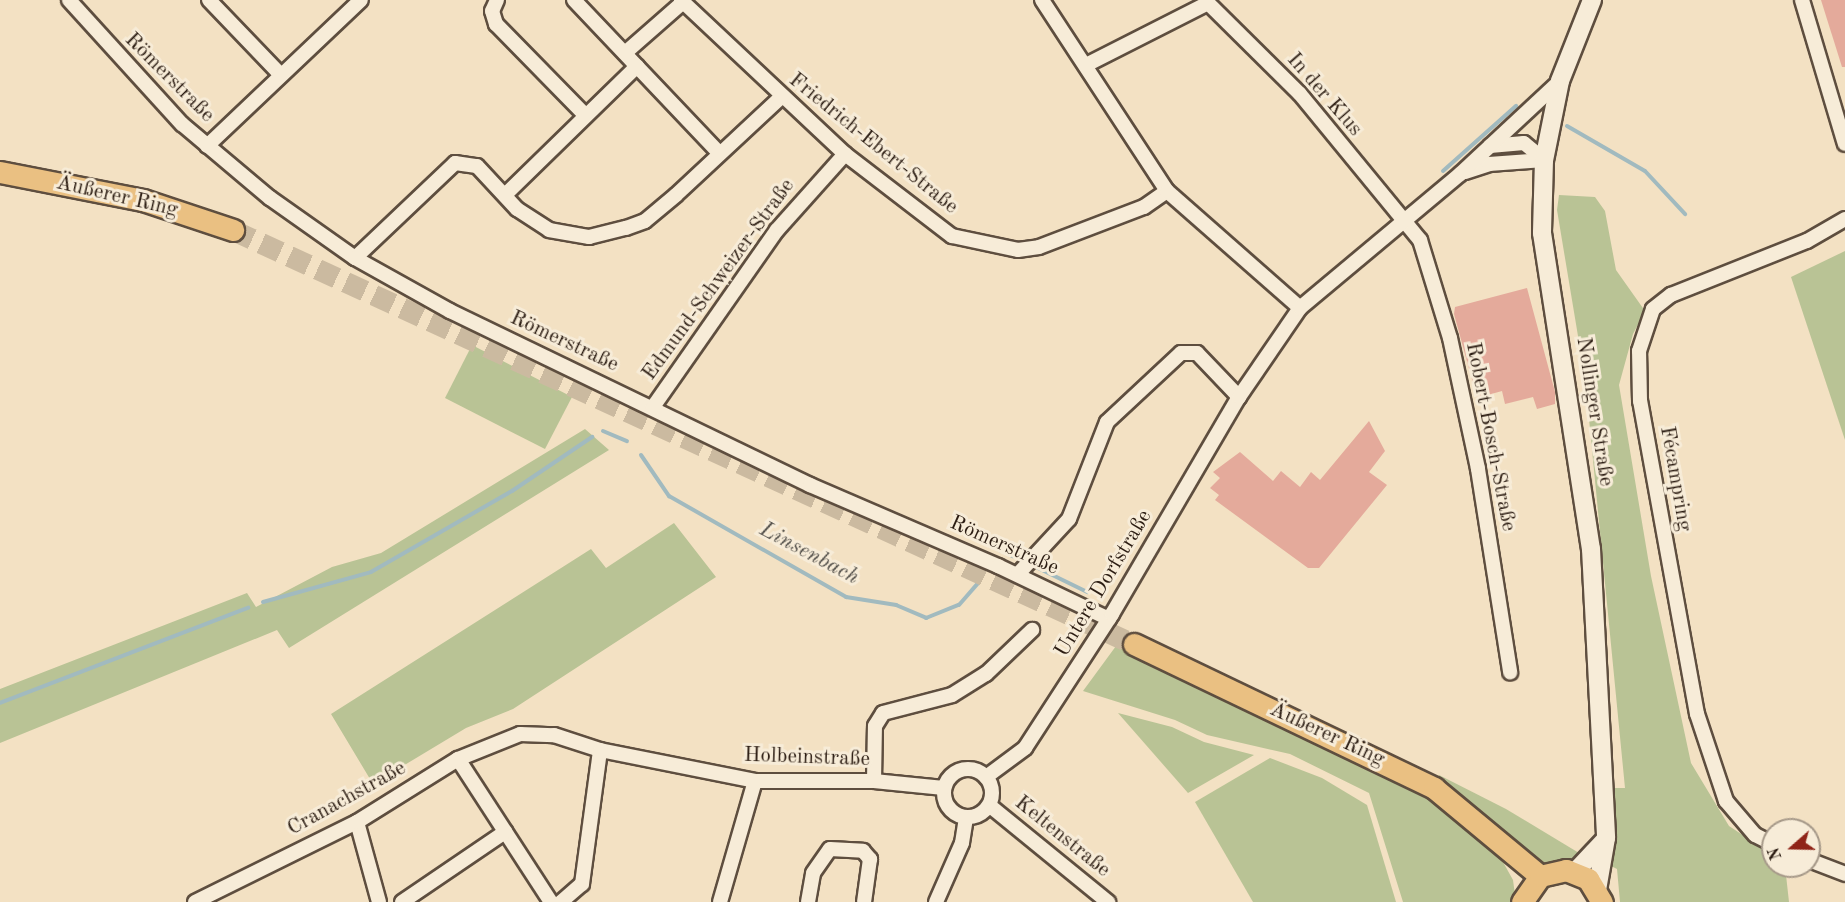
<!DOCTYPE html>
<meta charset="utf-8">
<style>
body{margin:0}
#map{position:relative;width:1845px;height:902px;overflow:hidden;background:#f3e1c3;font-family:"Old Standard TT",serif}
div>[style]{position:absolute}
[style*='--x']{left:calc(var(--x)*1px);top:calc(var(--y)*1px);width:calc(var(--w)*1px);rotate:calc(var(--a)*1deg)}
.green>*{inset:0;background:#b9c395}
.stream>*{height:4px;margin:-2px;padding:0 2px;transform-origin:2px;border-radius:2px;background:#a1babf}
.building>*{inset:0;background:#e4aa9b}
.primary-tunnel>*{height:21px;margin-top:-10.5px;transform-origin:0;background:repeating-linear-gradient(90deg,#cbbaa0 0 21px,transparent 0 31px)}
.roads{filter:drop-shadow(2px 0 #5e4e3f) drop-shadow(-2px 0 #5e4e3f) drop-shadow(0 2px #5e4e3f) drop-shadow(0 -2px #5e4e3f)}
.street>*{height:14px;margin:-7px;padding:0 7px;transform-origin:7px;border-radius:7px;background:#f7ecd8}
.street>.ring{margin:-7px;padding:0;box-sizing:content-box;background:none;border:14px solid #f7ecd8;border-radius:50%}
.secondary>*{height:18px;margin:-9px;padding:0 9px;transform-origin:9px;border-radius:9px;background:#f7ecd8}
.primary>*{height:21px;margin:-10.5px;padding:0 10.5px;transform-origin:10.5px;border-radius:10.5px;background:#eac082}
span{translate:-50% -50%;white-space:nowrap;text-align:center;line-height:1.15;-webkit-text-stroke:6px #f7ecd8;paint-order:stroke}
.street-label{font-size:21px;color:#2c1d13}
.water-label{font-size:22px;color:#4f4c47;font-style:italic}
.north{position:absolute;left:1761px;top:818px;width:60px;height:60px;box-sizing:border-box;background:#f7ecd8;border:2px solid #a69989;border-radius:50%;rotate:250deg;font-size:16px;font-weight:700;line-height:24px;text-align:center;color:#2c1d13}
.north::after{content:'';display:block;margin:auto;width:21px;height:27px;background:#8f2418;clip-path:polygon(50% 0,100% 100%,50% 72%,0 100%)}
</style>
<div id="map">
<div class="green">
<div style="clip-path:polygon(1559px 195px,1595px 197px,1605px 211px,1616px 270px,1645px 311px,1633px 334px,1619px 385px,1651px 576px,1691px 763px,1729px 826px,1773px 855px,1773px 866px,1785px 866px,1789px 902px,1620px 902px,1617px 869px,1609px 865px,1615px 849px,1613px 788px,1625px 788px,1585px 378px,1557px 210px)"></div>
<div style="clip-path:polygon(1845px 251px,1845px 440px,1791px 277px)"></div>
<div style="clip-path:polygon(472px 345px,572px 397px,545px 449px,445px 398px)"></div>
<div style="clip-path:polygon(585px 429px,609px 450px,289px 648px,277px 630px,0 743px,0 689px,247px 593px,256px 607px,332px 567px,381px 553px)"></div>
<div style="clip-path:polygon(674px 523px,716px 577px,513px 709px,466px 728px,373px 784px,331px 714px,591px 549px,606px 568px)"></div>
<div style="clip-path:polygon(1116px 646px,1433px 799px,1503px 862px,1513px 880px,1516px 902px,1403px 902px,1369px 793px,1290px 754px,1207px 735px,1175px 720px,1083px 691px)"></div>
<div style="clip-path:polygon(1118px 713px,1172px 727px,1204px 742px,1254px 755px,1188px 793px)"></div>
<div style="clip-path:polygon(1270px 758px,1322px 778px,1367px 805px,1396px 902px,1253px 902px,1195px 802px)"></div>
<div style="clip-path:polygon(1439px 775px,1506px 809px,1584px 856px,1569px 863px,1544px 863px,1528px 854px,1436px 781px)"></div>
</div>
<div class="stream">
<div style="--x:1567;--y:126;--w:90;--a:30"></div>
<div style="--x:1645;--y:171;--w:59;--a:47.1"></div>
<div style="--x:1443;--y:171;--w:98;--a:-41.7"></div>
<div style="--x:603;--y:431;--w:26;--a:23"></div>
<div style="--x:641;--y:455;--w:50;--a:55.7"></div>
<div style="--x:669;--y:496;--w:204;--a:29.7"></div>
<div style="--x:846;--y:597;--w:51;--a:9.1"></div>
<div style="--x:896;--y:605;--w:33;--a:23"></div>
<div style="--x:926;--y:618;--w:35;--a:-22"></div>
<div style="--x:959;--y:605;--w:29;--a:-49"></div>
<div style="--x:999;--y:550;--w:17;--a:24"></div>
<div style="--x:1036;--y:567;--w:57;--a:26.1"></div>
<div style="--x:263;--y:602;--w:112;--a:-15.5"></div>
<div style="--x:371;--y:572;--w:163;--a:-29.9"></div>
<div style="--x:512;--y:491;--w:97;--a:-34"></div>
<div style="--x:0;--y:703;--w:266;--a:-21"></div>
</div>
<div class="building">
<div style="clip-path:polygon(1821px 0,1845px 0,1845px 67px,1842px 67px)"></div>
<div style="clip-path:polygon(1527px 288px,1555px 392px,1555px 404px,1537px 409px,1533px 397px,1505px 404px,1502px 391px,1477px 398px,1454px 314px,1455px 307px)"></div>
<div style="clip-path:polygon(1369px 421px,1385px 451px,1369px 472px,1387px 485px,1319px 568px,1308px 568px,1215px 500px,1219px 495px,1210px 488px,1220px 478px,1213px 472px,1240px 452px,1273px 481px,1281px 471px,1300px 487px,1311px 472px,1320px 480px)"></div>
</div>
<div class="primary-tunnel">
<div style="--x:233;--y:230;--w:992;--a:24.68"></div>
</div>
<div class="roads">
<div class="street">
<div style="--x:69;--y:0;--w:168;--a:47.7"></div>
<div style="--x:182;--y:124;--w:115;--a:40.1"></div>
<div style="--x:270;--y:198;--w:104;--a:35.2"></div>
<div style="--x:355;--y:258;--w:109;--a:29.2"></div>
<div style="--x:450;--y:311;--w:400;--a:25.8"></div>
<div style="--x:810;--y:485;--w:205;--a:23.3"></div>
<div style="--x:998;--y:566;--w:123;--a:25.5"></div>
<div style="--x:209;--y:0;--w:103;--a:46.2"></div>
<div style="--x:497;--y:0;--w:12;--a:114"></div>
<div style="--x:492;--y:11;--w:14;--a:73"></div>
<div style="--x:496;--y:24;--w:127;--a:45.6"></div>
<div style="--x:574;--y:0;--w:209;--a:46.5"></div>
<div style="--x:681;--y:0;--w:225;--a:43.2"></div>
<div style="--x:845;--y:154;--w:135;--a:37.5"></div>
<div style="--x:952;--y:236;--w:67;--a:12"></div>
<div style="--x:1018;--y:250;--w:21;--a:-8"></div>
<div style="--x:1039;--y:247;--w:112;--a:-20.9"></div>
<div style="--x:1144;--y:207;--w:28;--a:-35"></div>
<div style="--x:1042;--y:0;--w:228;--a:56.8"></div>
<div style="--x:1167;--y:191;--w:177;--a:41.3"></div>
<div style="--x:1802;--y:0;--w:150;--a:73.4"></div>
<div style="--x:625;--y:53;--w:77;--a:-41.3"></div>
<div style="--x:1086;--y:65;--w:137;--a:-26.9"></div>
<div style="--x:1208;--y:3;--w:129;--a:44.7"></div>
<div style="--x:1300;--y:94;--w:189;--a:50.6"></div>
<div style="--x:1420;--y:240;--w:102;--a:73"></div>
<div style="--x:1450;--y:338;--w:134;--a:77.9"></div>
<div style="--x:1478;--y:469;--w:206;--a:81"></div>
<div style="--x:207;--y:146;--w:212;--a:-43.5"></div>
<div style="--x:1490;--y:146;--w:34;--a:-5"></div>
<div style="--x:1524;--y:143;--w:26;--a:40"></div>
<div style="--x:1465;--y:172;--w:25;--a:-18"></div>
<div style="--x:1489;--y:164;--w:55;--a:-4.2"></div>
<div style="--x:506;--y:194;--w:183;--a:-44.3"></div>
<div style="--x:355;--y:258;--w:138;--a:-43.5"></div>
<div style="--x:455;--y:163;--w:22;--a:8"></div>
<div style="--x:477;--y:166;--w:59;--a:47.1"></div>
<div style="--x:517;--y:209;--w:38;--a:33"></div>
<div style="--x:549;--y:230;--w:41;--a:9.9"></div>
<div style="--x:589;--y:237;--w:38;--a:-14"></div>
<div style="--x:626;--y:228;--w:20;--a:-20"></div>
<div style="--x:645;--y:221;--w:40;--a:-40"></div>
<div style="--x:676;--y:195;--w:144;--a:-43"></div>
<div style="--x:653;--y:407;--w:216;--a:-55"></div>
<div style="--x:777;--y:230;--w:102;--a:-48.2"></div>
<div style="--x:1018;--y:574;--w:75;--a:-47.2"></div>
<div style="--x:1069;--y:519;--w:104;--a:-68.6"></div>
<div style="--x:1107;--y:422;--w:101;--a:-43"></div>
<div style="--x:1181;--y:353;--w:16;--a:0"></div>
<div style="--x:1197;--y:353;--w:61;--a:46.3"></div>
<div style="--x:458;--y:759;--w:171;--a:57"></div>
<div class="ring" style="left:944px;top:769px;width:34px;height:34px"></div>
<div style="--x:986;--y:777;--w:49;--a:-36.6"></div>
<div style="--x:1025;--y:748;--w:160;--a:-57"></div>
<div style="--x:1112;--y:614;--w:251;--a:-59.7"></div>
<div style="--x:1239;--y:397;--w:108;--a:-55.6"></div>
<div style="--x:1300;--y:308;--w:209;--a:-39.9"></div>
<div style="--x:1460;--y:174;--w:137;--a:-42.9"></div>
<div style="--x:874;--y:781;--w:55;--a:-89"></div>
<div style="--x:875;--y:726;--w:15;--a:-58"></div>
<div style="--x:883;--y:713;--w:71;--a:-14.6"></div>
<div style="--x:952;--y:695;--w:40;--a:-32"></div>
<div style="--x:986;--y:674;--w:64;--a:-43.7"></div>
<div style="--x:989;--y:805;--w:154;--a:39.2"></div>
<div style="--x:357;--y:822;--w:83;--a:74.6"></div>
<div style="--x:1773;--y:844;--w:20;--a:-153"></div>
<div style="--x:1755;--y:835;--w:45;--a:-130.5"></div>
<div style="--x:1726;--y:801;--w:92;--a:-108.4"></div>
<div style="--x:1697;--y:714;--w:318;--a:-100.3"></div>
<div style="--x:1640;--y:401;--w:50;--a:-91.1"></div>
<div style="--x:1639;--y:351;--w:44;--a:-71.6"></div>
<div style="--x:1653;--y:309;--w:23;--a:-38"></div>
<div style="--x:1671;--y:295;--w:146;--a:-21.7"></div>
<div style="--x:1807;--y:241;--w:44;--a:-30.1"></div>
<div style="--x:1809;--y:860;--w:39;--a:21"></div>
<div style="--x:195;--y:902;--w:181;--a:-26.3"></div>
<div style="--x:357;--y:822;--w:119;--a:-32"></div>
<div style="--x:458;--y:759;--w:67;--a:-22"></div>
<div style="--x:520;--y:734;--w:34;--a:2"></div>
<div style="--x:554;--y:735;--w:48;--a:18.1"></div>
<div style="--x:600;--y:750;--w:158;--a:11.3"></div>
<div style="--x:755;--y:781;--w:119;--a:0"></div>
<div style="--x:874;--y:781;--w:70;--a:5.7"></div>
<div style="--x:402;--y:902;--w:125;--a:-34.2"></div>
<div style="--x:561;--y:902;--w:28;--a:-41"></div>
<div style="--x:582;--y:884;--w:135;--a:-82.3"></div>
<div style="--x:720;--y:902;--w:126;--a:-73.9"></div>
<div style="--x:808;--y:902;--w:29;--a:-80"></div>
<div style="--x:813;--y:873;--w:29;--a:-55"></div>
<div style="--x:830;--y:849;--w:33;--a:3"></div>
<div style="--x:863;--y:851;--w:11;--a:49"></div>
<div style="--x:870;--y:859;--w:43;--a:97.9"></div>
<div style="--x:936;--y:902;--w:64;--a:-66.2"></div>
<div style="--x:962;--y:843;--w:26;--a:-81"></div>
</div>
<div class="secondary">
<div style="--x:1592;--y:0;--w:87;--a:111.6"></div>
<div style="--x:1560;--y:81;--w:81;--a:101.4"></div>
<div style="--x:1544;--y:160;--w:73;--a:91.6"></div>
<div style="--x:1542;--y:233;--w:320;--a:81.2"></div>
<div style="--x:1591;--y:549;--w:289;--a:87"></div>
<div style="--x:1606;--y:838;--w:53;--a:99.8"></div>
<div style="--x:1575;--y:872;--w:44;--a:-46.8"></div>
</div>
<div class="primary">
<div style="--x:0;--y:172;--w:146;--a:11.1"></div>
<div style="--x:143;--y:200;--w:95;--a:18.4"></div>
<div style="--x:1134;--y:644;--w:333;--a:25.6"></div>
<div style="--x:1434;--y:788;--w:138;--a:39.7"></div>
<div style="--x:1522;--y:902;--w:32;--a:-55"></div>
<div style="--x:1540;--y:876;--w:27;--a:-13"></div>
<div style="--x:1566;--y:870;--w:24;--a:22"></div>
<div style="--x:1588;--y:879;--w:27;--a:59"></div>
</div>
</div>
<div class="street-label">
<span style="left:169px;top:78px;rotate:45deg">Römerstraße</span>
<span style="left:1324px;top:95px;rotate:49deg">In der Klus</span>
<span style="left:873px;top:144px;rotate:39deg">Friedrich-Ebert-Straße</span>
<span style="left:117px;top:197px;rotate:13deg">Äußerer Ring</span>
<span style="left:719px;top:280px;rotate:-54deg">Edmund-Schweizer-Straße</span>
<span style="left:564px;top:342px;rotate:25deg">Römerstraße</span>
<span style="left:1594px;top:412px;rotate:81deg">Nollinger Straße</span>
<span style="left:1490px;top:437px;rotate:79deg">Robert-Bosch-Straße</span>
<span style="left:1675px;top:479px;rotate:80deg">Fécampring</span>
<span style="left:1004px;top:546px;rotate:24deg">Römerstraße</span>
<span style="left:1104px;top:584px;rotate:-59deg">Untere Dorfstraße</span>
<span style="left:1327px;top:735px;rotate:25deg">Äußerer Ring</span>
<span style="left:807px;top:758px;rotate:2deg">Holbeinstraße</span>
<span style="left:347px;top:799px;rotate:-29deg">Cranachstraße</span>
<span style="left:1062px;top:837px;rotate:39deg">Keltenstraße</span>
</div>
<div class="water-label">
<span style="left:809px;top:554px;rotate:28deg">Linsenbach</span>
</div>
<div class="north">N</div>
</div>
